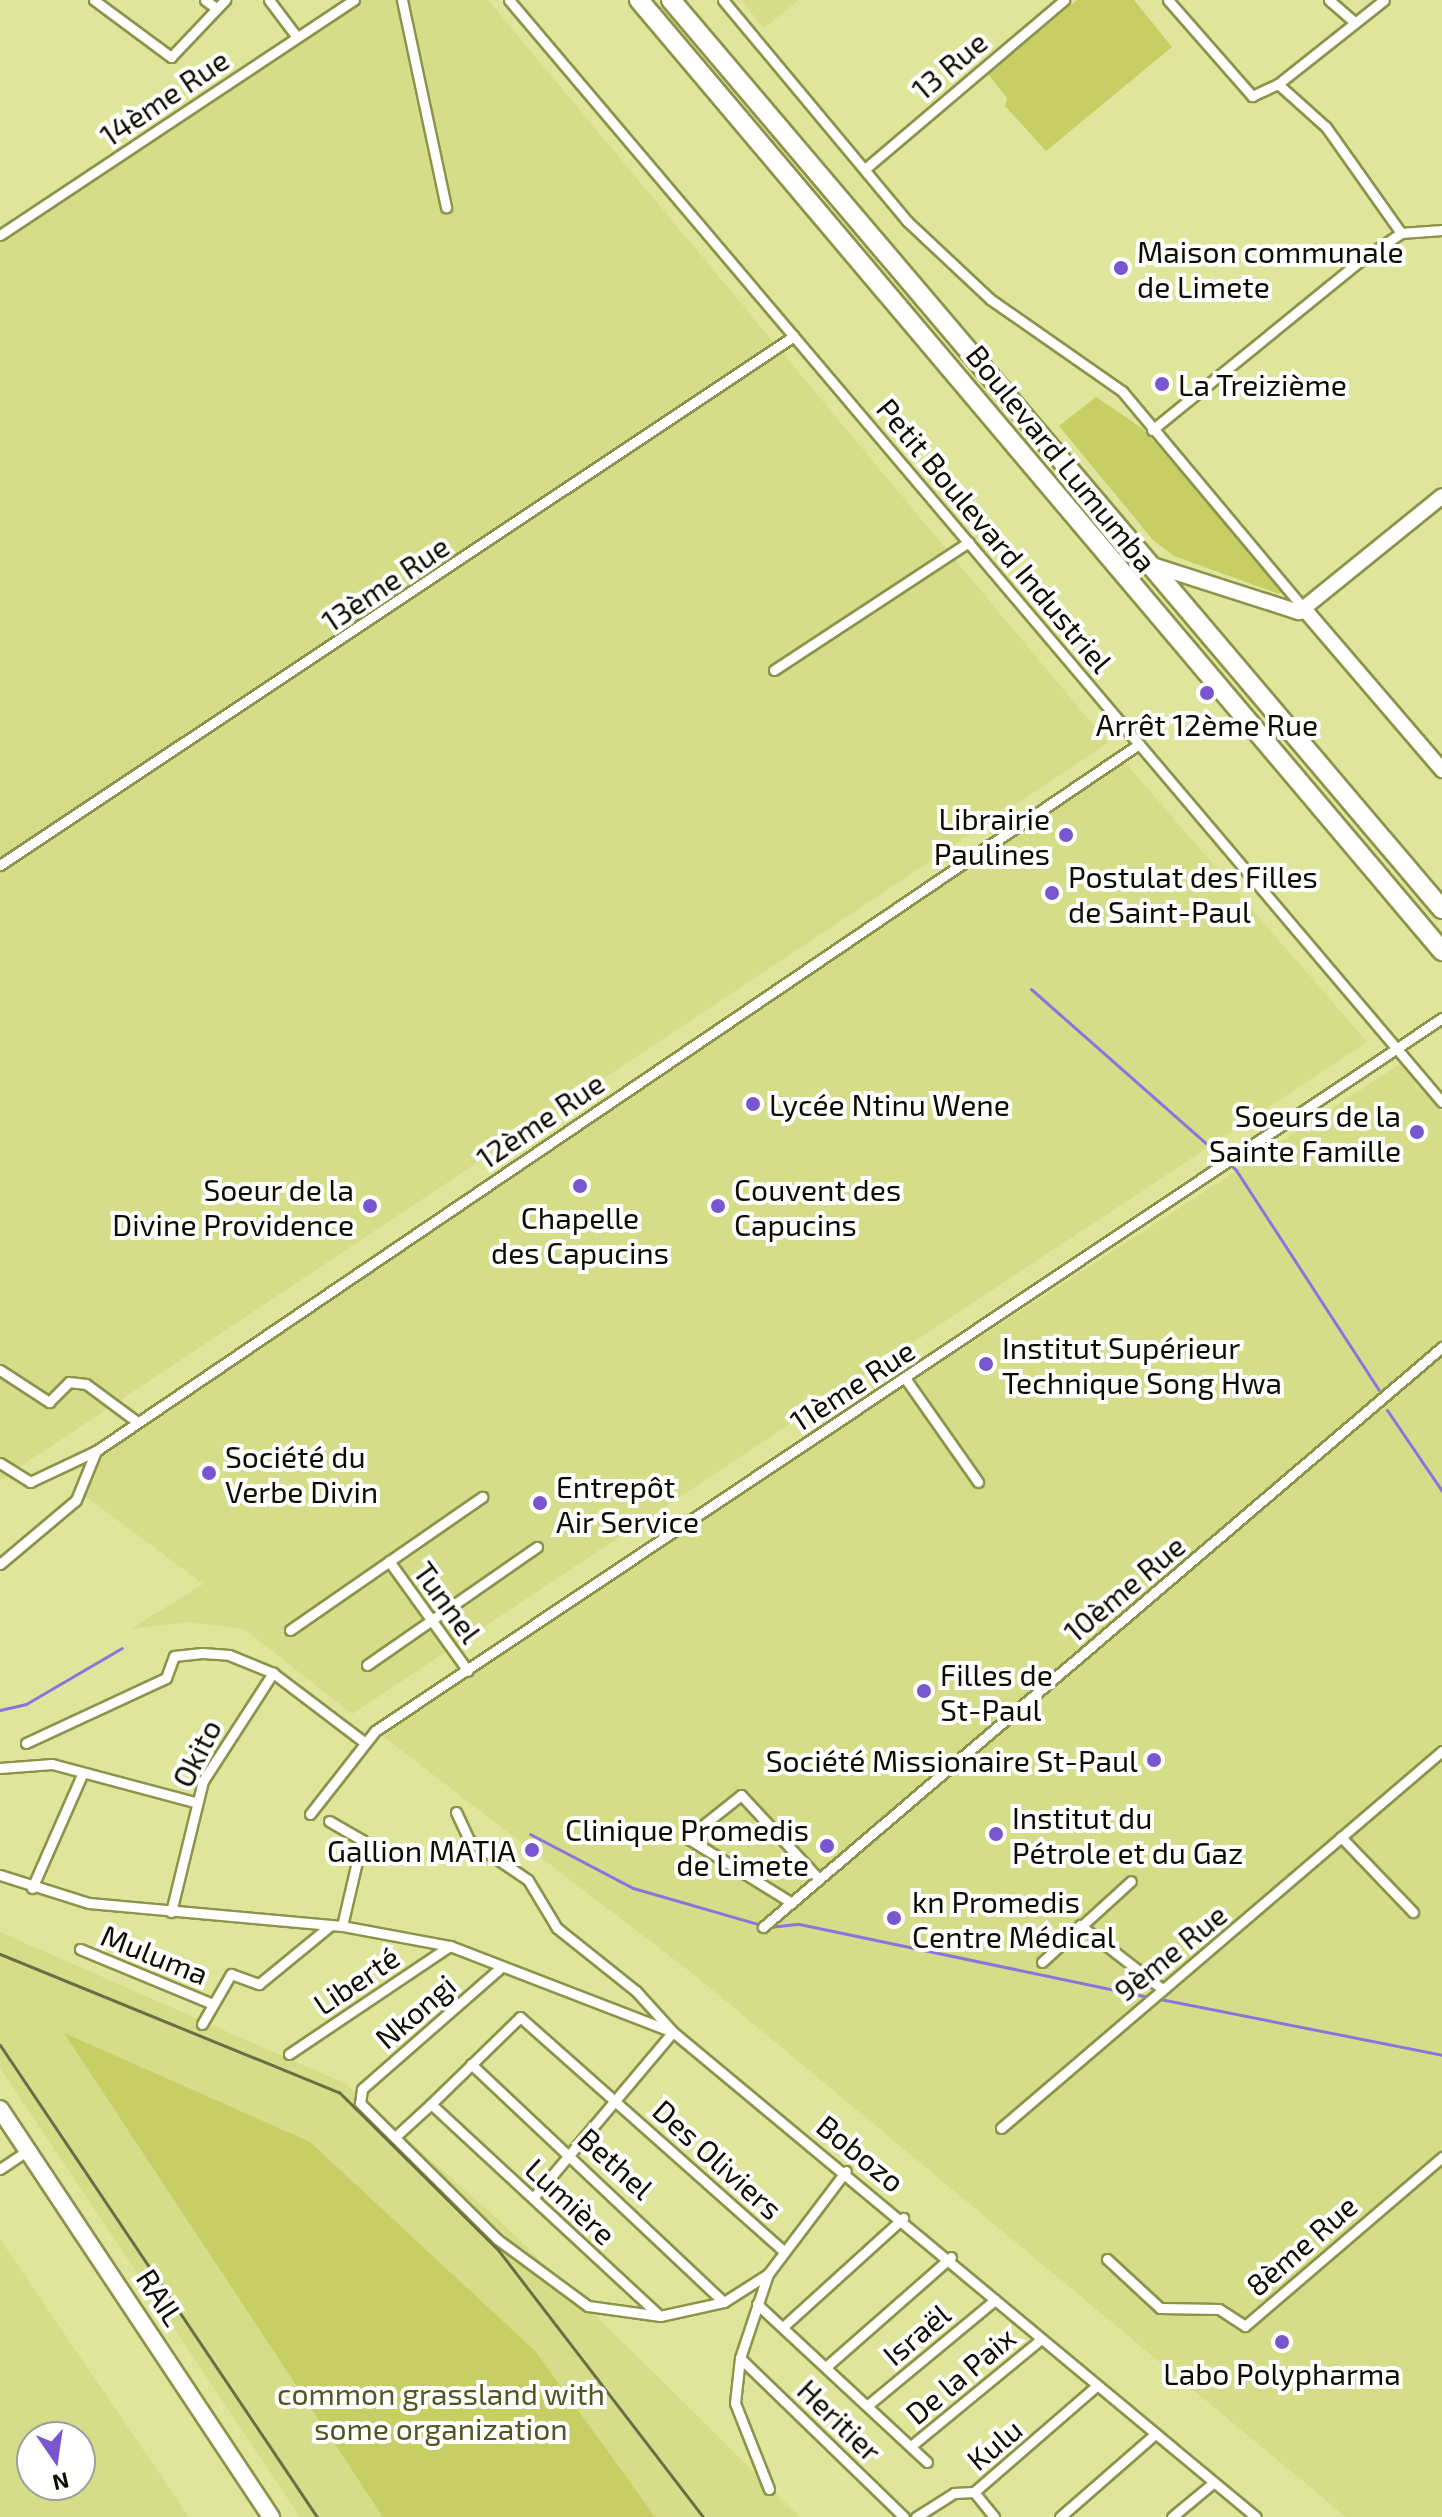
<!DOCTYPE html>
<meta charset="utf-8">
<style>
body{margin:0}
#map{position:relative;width:1442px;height:2517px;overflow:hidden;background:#dfe69b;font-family:"Exo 2",sans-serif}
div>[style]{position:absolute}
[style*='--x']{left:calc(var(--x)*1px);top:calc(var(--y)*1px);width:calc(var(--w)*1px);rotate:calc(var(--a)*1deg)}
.built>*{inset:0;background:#d5dd89}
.green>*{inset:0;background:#c6ce64}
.stream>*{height:3px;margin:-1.5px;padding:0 1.5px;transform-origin:1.5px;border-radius:1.5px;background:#8e73de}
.roads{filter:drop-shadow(2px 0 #8d934a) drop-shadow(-2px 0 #8d934a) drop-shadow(0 2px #8d934a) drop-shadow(0 -2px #8d934a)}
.street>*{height:9px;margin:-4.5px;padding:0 4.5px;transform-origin:4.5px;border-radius:4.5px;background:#fff}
.secondary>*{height:14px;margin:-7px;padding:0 7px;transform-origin:7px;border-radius:7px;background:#fff}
.primary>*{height:16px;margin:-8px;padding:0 8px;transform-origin:8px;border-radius:8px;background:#fff}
.highway>*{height:18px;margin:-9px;padding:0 9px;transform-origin:9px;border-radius:9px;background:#fff}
.rail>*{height:3px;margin:-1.5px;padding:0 1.5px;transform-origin:1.5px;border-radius:1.5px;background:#6b6e45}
.dots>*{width:22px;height:22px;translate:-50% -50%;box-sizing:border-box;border:4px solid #fff;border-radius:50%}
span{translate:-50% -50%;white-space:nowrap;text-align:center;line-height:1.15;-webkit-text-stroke:8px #fff;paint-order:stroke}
.street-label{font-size:30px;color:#0d0e00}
.poi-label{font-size:30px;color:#0d0e00}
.left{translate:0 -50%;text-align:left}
.right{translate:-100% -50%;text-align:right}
.park-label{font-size:30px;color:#525620}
.north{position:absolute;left:16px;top:2421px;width:80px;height:80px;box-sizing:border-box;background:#fff;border:2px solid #9e9f99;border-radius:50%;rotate:167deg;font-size:22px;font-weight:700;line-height:32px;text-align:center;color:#0d0e00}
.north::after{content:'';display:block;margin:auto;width:28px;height:36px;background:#7955cf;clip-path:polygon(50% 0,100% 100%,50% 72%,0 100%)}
</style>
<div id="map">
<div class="built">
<div style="clip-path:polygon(362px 0,488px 0,1108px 743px,0 1480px,0 239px)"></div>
<div style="clip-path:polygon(741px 0,799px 0,764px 28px)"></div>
<div style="clip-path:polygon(1122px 759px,1367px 1042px,352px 1714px,244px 1629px,188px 1622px,131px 1629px,203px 1584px,77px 1490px,98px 1457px)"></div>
<div style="clip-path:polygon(1400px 1064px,1442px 1113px,1442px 2517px,1346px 2517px,697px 1977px,376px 1731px)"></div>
<div style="clip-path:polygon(0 1932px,344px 2083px,503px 2224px,800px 2517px,300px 2517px,0 2068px)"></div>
<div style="clip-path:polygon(evenodd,0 2239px,189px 2517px,0 2517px,0 2239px,32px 2437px,80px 2437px,80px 2485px,32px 2485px,32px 2437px)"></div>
</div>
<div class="green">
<div style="clip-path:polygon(1077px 0,1134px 0,1172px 47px,1046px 151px,1005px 106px,1007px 98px,988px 74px)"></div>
<div style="clip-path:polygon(1096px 397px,1143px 429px,1284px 589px,1279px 594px,1174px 556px,1153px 540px,1059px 426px)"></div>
<div style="clip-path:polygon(64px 2033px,310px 2142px,536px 2352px,655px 2517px,383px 2517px)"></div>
</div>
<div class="stream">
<div style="--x:1031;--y:989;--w:273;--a:41.4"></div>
<div style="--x:1236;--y:1170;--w:262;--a:57"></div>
<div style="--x:1387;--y:1410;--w:98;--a:55.8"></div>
<div style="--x:0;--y:1710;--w:27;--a:-13"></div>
<div style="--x:26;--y:1704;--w:111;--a:-30.3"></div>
<div style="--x:530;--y:1834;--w:116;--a:27.7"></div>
<div style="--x:633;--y:1888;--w:133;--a:16.1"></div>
<div style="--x:769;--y:1927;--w:30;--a:-6"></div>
<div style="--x:799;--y:1924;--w:357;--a:11.8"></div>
<div style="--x:1155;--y:1998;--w:293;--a:11.2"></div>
</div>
<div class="roads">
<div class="street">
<div style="--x:94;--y:0;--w:96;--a:36.5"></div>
<div style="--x:171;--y:57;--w:79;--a:-46.5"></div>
<div style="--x:205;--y:0;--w:14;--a:36"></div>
<div style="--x:269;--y:0;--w:46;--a:52.9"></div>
<div style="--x:402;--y:0;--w:212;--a:78"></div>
<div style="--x:509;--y:0;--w:1444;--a:49.75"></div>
<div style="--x:723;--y:0;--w:288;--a:50.2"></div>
<div style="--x:907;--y:221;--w:114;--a:43.2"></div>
<div style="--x:990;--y:299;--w:161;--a:34.9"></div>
<div style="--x:1122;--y:391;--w:285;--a:50.1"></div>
<div style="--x:1168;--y:0;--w:128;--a:48.8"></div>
<div style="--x:1252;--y:96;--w:29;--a:-25"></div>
<div style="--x:1278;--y:84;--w:135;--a:-38.4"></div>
<div style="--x:1329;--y:0;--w:33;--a:41"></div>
<div style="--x:1278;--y:84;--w:64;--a:41.9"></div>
<div style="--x:1326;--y:127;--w:130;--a:54.7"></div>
<div style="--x:866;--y:168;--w:260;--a:-40.3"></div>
<div style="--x:0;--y:235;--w:425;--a:-33.6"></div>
<div style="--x:1152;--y:430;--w:269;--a:-39.1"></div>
<div style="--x:1361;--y:260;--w:48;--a:-34"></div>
<div style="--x:1401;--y:233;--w:41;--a:-4.2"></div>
<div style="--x:774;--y:670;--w:233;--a:-33.3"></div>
<div style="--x:0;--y:865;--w:954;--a:-33.67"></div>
<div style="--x:0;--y:1370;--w:59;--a:33.1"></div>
<div style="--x:49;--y:1402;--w:28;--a:-45"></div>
<div style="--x:69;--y:1382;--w:17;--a:7"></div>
<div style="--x:86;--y:1384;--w:62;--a:36.5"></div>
<div style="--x:905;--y:1378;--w:127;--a:54.9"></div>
<div style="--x:0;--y:1463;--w:36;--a:32"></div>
<div style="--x:30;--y:1482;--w:73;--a:-25.2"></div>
<div style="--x:96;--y:1451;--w:1260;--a:-34.13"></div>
<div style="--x:389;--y:1561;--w:135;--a:54.3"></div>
<div style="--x:0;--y:1564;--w:99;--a:-40.1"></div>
<div style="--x:76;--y:1500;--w:53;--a:-67.8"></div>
<div style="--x:290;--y:1630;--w:234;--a:-34.7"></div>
<div style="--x:367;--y:1665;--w:207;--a:-34.8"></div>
<div style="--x:26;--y:1743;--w:154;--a:-24.9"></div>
<div style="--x:166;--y:1678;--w:23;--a:-70"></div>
<div style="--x:174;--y:1656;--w:28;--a:-6"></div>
<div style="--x:202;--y:1653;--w:27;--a:4"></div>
<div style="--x:229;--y:1655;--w:48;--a:22.2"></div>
<div style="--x:273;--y:1673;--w:114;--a:37.2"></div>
<div style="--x:0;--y:1768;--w:52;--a:-4.4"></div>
<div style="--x:52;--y:1764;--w:148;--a:14.9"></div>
<div style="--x:456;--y:1812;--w:31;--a:65"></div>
<div style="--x:469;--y:1840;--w:71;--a:34.1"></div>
<div style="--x:528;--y:1880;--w:56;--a:58.9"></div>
<div style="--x:557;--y:1928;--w:101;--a:38.6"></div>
<div style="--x:636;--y:1991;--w:55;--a:47.9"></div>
<div style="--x:673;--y:2032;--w:758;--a:39.76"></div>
<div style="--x:310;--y:1814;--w:105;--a:-51.9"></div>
<div style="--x:375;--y:1731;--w:1283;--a:-33.75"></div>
<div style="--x:329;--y:1821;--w:38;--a:30"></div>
<div style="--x:362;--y:1840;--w:88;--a:103.1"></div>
<div style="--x:1341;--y:1837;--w:104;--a:46.2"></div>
<div style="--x:0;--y:1875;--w:93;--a:17.5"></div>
<div style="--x:89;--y:1903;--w:254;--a:5.2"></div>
<div style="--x:342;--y:1926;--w:110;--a:10.5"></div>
<div style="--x:450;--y:1946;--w:239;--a:21.1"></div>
<div style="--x:32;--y:1888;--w:121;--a:-66.2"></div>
<div style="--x:792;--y:1903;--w:123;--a:-148.2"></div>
<div style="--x:687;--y:1838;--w:69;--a:-38.5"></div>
<div style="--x:741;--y:1795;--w:115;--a:47.1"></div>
<div style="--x:171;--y:1912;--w:135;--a:-76.3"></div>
<div style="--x:203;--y:1781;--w:129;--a:-57.1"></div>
<div style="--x:1080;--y:1925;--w:103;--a:37.9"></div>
<div style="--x:763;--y:1927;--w:893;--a:-40.5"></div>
<div style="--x:80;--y:1949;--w:144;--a:22.5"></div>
<div style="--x:1042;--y:1962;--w:120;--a:-42.3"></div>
<div style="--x:499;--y:1969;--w:182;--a:138.8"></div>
<div style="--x:362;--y:2089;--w:14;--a:98"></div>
<div style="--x:360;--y:2103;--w:193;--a:44.8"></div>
<div style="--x:497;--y:2239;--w:113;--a:36.4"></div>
<div style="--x:588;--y:2306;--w:73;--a:7.9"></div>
<div style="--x:660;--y:2316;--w:66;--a:-12.3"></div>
<div style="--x:724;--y:2302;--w:52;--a:-32.5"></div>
<div style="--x:202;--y:2024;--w:58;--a:-59.9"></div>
<div style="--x:231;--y:1974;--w:30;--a:20"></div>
<div style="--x:259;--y:1984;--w:93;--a:-39.3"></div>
<div style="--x:289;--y:2054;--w:194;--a:-33.9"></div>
<div style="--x:471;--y:2064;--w:347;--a:43.3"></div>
<div style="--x:431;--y:2104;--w:124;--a:-44.3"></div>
<div style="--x:520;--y:2017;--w:353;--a:41.6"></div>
<div style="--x:1001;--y:2128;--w:580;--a:-40.53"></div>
<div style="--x:395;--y:2137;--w:49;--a:-42.5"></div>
<div style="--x:431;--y:2104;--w:312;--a:42.8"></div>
<div style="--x:0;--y:2169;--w:32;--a:-34"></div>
<div style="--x:533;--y:2198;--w:217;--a:-49.9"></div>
<div style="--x:1107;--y:2259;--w:72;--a:42.8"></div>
<div style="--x:1160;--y:2308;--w:59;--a:1"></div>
<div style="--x:1219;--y:2309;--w:31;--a:33"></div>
<div style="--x:1245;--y:2326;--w:260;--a:-40.6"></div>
<div style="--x:757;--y:2304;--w:232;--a:42.9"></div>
<div style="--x:784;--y:2326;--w:161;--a:-42.2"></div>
<div style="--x:740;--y:2358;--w:228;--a:44.1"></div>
<div style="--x:827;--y:2366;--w:165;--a:-41.3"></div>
<div style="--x:868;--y:2405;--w:165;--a:-39.6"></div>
<div style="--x:911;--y:2446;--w:166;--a:-39.4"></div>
<div style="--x:769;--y:2489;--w:92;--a:-111.6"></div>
<div style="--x:735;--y:2403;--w:45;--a:-83.7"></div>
<div style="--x:740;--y:2358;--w:89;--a:-71.6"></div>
<div style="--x:768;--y:2274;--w:129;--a:-52.9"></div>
<div style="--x:974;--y:2492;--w:32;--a:51"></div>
<div style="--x:916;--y:2517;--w:45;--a:-32.3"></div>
<div style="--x:954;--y:2493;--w:20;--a:-3"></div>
<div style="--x:974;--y:2492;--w:159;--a:-40.9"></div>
<div style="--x:1060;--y:2517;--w:126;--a:-41.1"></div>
<div style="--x:1172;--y:2517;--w:53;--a:-39.7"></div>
</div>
<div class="secondary">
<div style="--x:1146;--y:563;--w:161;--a:17.8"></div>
<div style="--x:1299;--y:612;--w:184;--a:-39"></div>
<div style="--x:1305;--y:610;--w:211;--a:49.4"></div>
</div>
<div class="primary">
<div style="--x:0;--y:2109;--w:490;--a:56.4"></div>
</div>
<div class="highway">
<div style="--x:639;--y:0;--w:1245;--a:49.82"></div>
<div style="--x:671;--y:0;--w:1192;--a:49.7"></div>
</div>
</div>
<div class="rail">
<div style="--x:0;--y:1954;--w:366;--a:22.2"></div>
<div style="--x:339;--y:2092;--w:226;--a:44.8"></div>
<div style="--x:499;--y:2251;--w:335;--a:52.5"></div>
<div style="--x:0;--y:2045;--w:569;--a:56.11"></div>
</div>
<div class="dots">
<div style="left:1121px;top:268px;background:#7955cf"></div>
<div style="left:1162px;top:384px;background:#7955cf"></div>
<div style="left:1207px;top:693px;background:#7955cf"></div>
<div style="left:1066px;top:835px;background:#7955cf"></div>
<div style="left:1052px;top:893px;background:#7955cf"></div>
<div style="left:753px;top:1104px;background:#7955cf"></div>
<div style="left:1417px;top:1132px;background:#7955cf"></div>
<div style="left:580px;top:1186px;background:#7955cf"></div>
<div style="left:370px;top:1206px;background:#7955cf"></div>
<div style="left:718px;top:1206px;background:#7955cf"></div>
<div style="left:986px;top:1364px;background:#7955cf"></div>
<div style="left:209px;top:1473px;background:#7955cf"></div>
<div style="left:540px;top:1503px;background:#7955cf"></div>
<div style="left:924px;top:1691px;background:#7955cf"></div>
<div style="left:1154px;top:1760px;background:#7955cf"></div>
<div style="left:996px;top:1834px;background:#7955cf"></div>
<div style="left:827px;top:1846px;background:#7955cf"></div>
<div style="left:532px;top:1850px;background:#7955cf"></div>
<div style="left:894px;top:1918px;background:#7955cf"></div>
<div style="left:1282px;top:2342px;background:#7955cf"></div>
</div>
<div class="street-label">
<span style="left:949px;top:65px;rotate:-40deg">13 Rue</span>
<span style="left:164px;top:97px;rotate:-34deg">14ème Rue</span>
<span style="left:1062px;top:458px;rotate:51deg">Boulevard Lumumba</span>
<span style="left:995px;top:535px;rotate:50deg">Petit Boulevard Industriel</span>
<span style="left:385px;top:583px;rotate:-34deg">13ème Rue</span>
<span style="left:540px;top:1120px;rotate:-34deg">12ème Rue</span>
<span style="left:852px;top:1385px;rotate:-33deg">11ème Rue</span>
<span style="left:1124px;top:1588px;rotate:-40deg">10ème Rue</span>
<span style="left:448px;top:1602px;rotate:54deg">Tunnel</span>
<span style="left:196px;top:1753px;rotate:-63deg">Okito</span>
<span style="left:1170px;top:1952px;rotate:-39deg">9ème Rue</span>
<span style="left:155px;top:1954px;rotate:22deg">Muluma</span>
<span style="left:356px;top:1980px;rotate:-34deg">Liberté</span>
<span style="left:415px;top:2011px;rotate:-41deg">Nkongi</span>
<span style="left:861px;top:2153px;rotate:39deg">Bobozo</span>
<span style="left:718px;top:2159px;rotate:42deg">Des Oliviers</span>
<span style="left:616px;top:2163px;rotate:42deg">Bethel</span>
<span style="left:571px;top:2201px;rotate:43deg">Lumière</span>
<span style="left:1301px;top:2245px;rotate:-41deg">8ème Rue</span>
<span style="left:161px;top:2297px;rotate:57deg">RAIL</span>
<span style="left:916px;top:2334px;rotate:-40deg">Israël</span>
<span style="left:960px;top:2375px;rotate:-40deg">De la Paix</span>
<span style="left:840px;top:2420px;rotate:44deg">Heritier</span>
<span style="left:994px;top:2444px;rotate:-40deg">Kulu</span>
</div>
<div class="poi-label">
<span class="left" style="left:1137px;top:268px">Maison communale<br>de Limete</span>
<span class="left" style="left:1178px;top:384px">La Treizième</span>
<span style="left:1207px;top:724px">Arrêt 12ème Rue</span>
<span class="right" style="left:1050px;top:835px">Librairie<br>Paulines</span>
<span class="left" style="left:1068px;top:893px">Postulat des Filles<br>de Saint-Paul</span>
<span class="left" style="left:769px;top:1104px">Lycée Ntinu Wene</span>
<span class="right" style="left:1401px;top:1132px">Soeurs de la<br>Sainte Famille</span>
<span class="right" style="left:354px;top:1206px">Soeur de la<br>Divine Providence</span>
<span class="left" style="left:734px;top:1206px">Couvent des<br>Capucins</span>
<span style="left:580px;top:1234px">Chapelle<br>des Capucins</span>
<span class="left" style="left:1002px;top:1364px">Institut Supérieur<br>Technique Song Hwa</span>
<span class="left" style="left:225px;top:1473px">Société du<br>Verbe Divin</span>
<span class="left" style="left:556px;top:1503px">Entrepôt<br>Air Service</span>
<span class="left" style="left:940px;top:1691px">Filles de<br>St-Paul</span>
<span class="right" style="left:1138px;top:1760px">Société Missionaire St-Paul</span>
<span class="left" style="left:1012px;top:1834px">Institut du<br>Pétrole et du Gaz</span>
<span class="right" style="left:809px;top:1846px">Clinique Promedis<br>de Limete</span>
<span class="right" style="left:516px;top:1850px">Gallion MATIA</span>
<span class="left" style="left:912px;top:1918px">kn Promedis<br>Centre Médical</span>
<span style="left:1282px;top:2373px">Labo Polypharma</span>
</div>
<div class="park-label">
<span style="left:441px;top:2410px">common grassland with<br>some organization</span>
</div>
<div class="north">N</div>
</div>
